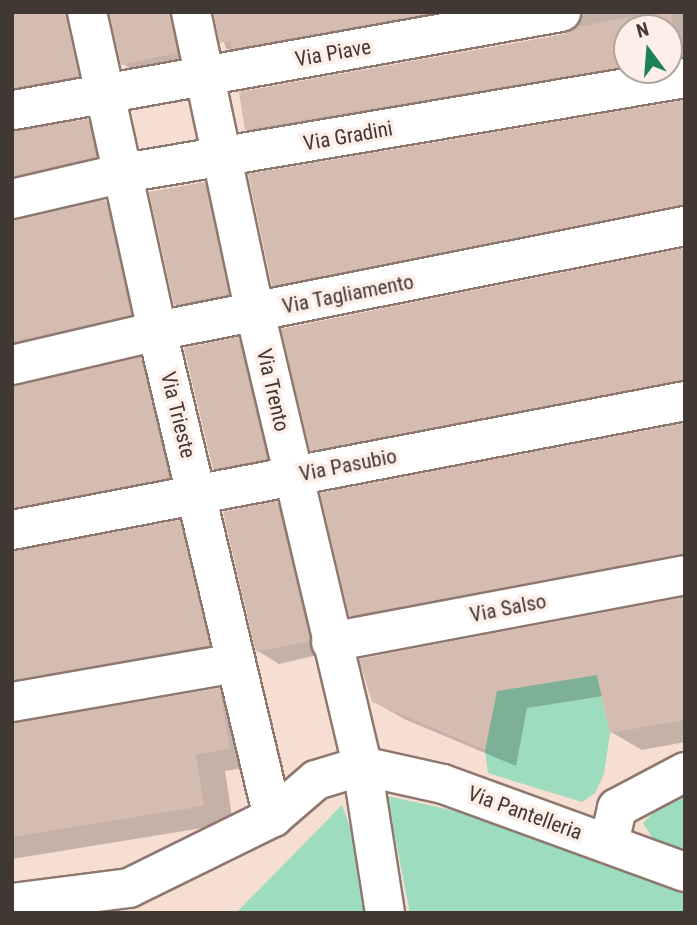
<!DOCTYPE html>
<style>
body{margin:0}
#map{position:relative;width:697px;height:925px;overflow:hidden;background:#f6ded3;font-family:"Roboto Condensed",sans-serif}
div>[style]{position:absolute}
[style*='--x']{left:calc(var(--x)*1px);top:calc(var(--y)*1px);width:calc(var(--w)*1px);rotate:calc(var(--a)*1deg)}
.green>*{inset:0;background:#9ddcbc}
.shadow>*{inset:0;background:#0003}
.building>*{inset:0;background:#d4bcb1}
.roads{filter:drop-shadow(2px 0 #8e786e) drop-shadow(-2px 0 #8e786e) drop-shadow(0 2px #8e786e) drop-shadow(0 -2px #8e786e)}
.minor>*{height:38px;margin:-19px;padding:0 19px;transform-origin:19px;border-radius:19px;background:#fff}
span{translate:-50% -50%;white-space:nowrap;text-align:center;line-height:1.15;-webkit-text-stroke:7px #fdeee7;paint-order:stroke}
.street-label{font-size:21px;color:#413733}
.frame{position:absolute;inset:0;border:14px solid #413733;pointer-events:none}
.north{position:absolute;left:613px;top:14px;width:70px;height:70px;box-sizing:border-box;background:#fdeee7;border:2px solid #b2a59f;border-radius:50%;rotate:344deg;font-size:19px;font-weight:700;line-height:28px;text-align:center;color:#413733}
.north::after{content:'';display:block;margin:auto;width:24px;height:32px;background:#1f8159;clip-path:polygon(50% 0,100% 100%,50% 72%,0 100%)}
</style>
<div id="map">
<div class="green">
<div style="clip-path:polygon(597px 675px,610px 733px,604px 774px,595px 793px,582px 802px,488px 773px,485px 750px,497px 691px)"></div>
<div style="clip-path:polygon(685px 793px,685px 850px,653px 839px,643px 823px,666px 800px)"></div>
<div style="clip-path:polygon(387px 796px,492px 819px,685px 890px,685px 913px,410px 913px)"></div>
<div style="clip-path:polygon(342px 805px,355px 841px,365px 913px,236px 913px)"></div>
</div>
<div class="shadow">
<div style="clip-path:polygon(12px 12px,104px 12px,108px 93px,24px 120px,23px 130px,88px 121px,118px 138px,126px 174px,21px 211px,20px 221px,106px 203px,136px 221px,160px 332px,21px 376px,21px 387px,141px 359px,171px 377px,199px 494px,21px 540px,21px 552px,179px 522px,210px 539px,239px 662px,22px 711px,20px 725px,219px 690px,250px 707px,259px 765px,225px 771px,233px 823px,12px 859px)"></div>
<div style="clip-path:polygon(111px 12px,207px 12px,207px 70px,153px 82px,123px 64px)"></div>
<div style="clip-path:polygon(214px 12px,558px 12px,256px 66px,226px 48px)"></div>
<div style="clip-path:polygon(evenodd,584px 12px,685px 12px,685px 78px,277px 147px,247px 129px,565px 35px,577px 30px,584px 12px,627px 28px,669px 28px,669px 70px,627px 70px,627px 28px)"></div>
<div style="clip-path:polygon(685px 102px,685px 226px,304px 302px,273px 285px)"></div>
<div style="clip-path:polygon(204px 183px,226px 196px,250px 306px,197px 317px,175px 304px)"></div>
<div style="clip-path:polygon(685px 250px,685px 401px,342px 467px,312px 449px)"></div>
<div style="clip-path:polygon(238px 339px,260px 351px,288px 471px,236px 481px,214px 468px)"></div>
<div style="clip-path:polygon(685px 425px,685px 575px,381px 633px,351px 615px)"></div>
<div style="clip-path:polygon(277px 503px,298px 516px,330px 652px,279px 664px,258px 651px)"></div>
<div style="clip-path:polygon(685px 599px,685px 742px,642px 750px,611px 732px,603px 696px,527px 708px,516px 766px,404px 719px,373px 701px)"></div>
</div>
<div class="building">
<div style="clip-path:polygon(12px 12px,66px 12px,79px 76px,12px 88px)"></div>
<div style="clip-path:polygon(109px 12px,170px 12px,177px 53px,121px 65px)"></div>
<div style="clip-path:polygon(213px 12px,436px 12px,232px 49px,231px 41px,220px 43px)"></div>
<div style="clip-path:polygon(658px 12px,671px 12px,678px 57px,669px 59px,669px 28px,627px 28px,627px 66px,245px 130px,239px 92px,565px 34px,576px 27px)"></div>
<div style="clip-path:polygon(685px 100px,685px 205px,272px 286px,248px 174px)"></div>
<div style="clip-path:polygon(88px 119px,96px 157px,12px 176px,12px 131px)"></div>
<div style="clip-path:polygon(205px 182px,229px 294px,174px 305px,149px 192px)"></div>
<div style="clip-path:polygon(103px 200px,106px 201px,131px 315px,12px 342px,12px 220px)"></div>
<div style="clip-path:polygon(685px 248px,685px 380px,310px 451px,281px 329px)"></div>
<div style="clip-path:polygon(238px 337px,267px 459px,213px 469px,184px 348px)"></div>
<div style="clip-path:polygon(141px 357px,169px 478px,12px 508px,12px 386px)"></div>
<div style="clip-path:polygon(685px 423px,685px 554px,349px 616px,320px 493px)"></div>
<div style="clip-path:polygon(277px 501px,310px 641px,256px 652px,223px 512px)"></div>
<div style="clip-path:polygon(180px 520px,210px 645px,12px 680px,12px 551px)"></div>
<div style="clip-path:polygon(685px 597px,685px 720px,610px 733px,597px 675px,497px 691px,485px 750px,372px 702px,359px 659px)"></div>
<div style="clip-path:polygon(220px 688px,230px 749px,196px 754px,204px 806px,12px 837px,12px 723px)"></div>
</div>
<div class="roads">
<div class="minor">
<div style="--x:87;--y:12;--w:327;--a:77.6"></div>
<div style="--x:157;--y:331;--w:500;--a:76.6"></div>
<div style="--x:191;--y:12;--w:307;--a:78"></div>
<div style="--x:255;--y:312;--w:466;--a:76.7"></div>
<div style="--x:362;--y:766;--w:149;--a:81.1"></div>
<div style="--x:14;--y:110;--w:556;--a:-10.16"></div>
<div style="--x:12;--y:199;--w:115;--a:-13.1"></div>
<div style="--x:124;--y:173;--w:569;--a:-9.61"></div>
<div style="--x:12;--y:365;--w:149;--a:-13.2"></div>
<div style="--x:157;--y:331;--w:538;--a:-11.25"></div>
<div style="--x:12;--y:530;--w:685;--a:-10.85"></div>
<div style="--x:331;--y:642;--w:360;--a:-10.7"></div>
<div style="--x:12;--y:702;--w:227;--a:-9.9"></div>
<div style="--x:609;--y:843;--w:36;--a:-77"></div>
<div style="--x:617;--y:808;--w:77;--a:-27.9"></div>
<div style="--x:12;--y:903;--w:118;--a:-7.3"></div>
<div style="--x:129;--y:888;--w:161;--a:-26.2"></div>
<div style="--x:273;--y:817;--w:57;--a:-40.7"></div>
<div style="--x:316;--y:780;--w:48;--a:-16.9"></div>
<div style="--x:362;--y:766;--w:83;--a:12.5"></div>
<div style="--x:443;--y:784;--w:258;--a:20"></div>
</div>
</div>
<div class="street-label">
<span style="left:333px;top:53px;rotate:-10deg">Via Piave</span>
<span style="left:348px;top:136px;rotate:-10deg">Via Gradini</span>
<span style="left:348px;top:294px;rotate:-11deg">Via Tagliamento</span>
<span style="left:273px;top:390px;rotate:77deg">Via Trento</span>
<span style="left:178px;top:415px;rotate:76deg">Via Trieste</span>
<span style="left:348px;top:465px;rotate:-11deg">Via Pasubio</span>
<span style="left:508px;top:608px;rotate:-11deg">Via Salso</span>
<span style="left:525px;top:813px;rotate:20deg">Via Pantelleria</span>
</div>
<div class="frame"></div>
<div class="north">N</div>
</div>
